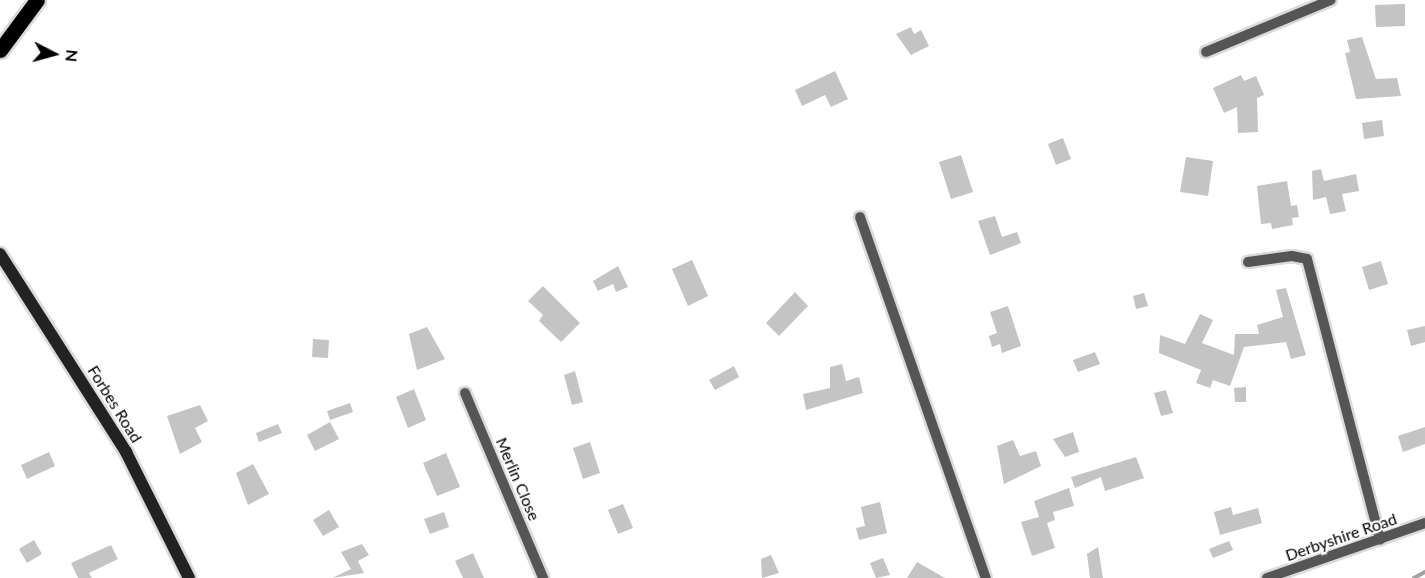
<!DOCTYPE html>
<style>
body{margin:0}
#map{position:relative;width:1425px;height:578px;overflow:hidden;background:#fff;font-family:Lato,sans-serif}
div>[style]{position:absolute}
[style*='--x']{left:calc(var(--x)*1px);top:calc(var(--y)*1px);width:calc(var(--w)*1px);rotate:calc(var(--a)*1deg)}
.stream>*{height:4px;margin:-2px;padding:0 2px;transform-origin:2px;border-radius:2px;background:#a3a3a3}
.building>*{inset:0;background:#c4c4c4}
.roads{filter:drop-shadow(2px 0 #dbdbdb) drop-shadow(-2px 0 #dbdbdb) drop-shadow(0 2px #dbdbdb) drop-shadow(0 -2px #dbdbdb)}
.street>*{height:10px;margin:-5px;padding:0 5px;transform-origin:5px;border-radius:5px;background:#555}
.secondary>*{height:12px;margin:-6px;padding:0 6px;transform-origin:6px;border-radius:6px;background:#222}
.primary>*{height:15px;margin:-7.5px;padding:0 7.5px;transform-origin:7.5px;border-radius:7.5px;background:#000}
span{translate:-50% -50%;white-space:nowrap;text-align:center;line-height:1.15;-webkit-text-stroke:4.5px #fff;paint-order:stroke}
.street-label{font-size:16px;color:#000}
.north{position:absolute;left:24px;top:24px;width:60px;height:60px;-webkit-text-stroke:4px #fff;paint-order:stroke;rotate:96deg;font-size:16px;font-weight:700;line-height:24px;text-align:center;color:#000}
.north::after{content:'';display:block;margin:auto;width:21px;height:27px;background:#000;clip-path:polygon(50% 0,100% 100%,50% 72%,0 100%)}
</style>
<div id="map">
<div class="stream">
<div style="--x:1414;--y:578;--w:13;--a:-29"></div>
</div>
<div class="building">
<div style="clip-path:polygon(1405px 4px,1405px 26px,1376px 27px,1375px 5px)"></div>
<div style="clip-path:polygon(911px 27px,914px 34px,921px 30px,929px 46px,911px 55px,896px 34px)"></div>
<div style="clip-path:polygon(1362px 37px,1376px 79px,1397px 78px,1401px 96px,1356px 99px,1345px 53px,1350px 52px,1347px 40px)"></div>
<div style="clip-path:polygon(835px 71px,848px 99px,831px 107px,825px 95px,802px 106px,795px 90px)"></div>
<div style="clip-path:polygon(1241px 75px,1244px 81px,1256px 76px,1264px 95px,1257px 98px,1258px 132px,1238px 133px,1237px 107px,1224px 113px,1213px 88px)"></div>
<div style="clip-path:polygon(1382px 120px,1384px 136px,1364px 139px,1362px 123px)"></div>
<div style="clip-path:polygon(1063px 138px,1071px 159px,1056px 165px,1048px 144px)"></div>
<div style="clip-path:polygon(961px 155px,973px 192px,951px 199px,939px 162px)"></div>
<div style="clip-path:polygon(1186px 157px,1213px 161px,1208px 196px,1180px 192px)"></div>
<div style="clip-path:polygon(1321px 169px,1324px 181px,1356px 174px,1359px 191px,1342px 194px,1346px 211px,1330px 214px,1326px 197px,1313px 200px,1312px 171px)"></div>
<div style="clip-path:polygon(1287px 181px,1291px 206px,1297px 205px,1299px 217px,1292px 218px,1293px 225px,1272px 229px,1271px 223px,1261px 224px,1257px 186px)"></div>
<div style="clip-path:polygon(995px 216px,1002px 237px,1017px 232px,1021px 243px,990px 255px,978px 221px)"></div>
<div style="clip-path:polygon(692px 260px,708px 296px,688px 306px,672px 269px)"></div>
<div style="clip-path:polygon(1381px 261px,1388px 284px,1369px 290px,1362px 267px)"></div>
<div style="clip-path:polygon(618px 266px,628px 287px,616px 292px,613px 284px,598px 291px,593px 281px)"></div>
<div style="clip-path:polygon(543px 286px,580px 323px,561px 342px,539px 321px,543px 315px,528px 301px)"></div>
<div style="clip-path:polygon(1286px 288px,1306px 355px,1291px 359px,1286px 342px,1244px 347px,1230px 386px,1213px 380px,1210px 388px,1196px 383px,1201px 370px,1159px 353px,1160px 335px,1185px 344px,1200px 314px,1213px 320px,1202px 343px,1234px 355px,1235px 334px,1259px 334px,1257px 325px,1283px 317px,1276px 290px)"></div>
<div style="clip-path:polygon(795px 292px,808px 306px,779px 336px,766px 323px)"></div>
<div style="clip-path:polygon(1144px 293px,1148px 306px,1136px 309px,1133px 296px)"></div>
<div style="clip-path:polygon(1008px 306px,1021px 346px,1002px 353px,1000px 344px,992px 347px,989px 336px,997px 333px,990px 312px)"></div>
<div style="clip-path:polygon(1425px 326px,1425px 342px,1411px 346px,1407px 330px)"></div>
<div style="clip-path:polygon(427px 327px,445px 359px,417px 370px,409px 334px)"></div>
<div style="clip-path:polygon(313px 339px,329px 340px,328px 358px,312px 357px)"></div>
<div style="clip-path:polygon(1095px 352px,1100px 364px,1078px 372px,1073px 360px)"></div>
<div style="clip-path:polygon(842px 364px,846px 381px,859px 377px,863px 393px,806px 410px,803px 394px,830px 388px,830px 367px)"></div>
<div style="clip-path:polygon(734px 366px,739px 377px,715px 390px,709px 380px)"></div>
<div style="clip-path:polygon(575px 371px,583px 402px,572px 405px,564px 375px)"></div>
<div style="clip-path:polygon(1246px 387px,1246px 402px,1235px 402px,1234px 388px)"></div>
<div style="clip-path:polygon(414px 389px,426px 420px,408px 428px,396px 397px)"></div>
<div style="clip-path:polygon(1166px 390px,1173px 413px,1161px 416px,1154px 393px)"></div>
<div style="clip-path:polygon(350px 403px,353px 412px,330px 420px,327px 411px)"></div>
<div style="clip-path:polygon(200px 405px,208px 421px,195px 428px,202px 442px,180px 454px,167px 416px)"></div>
<div style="clip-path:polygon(330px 422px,339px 439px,315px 451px,307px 435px)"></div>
<div style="clip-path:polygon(278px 424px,282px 433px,259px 442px,256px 433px)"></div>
<div style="clip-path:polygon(1425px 427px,1425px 444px,1403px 452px,1398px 436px)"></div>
<div style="clip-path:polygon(1073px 432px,1079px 452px,1065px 457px,1053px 439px)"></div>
<div style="clip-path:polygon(1013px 440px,1020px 456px,1036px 451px,1041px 466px,1004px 484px,997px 446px)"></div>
<div style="clip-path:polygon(590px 442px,600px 473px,583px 479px,573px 448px)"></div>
<div style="clip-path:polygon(49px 452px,55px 466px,27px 479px,21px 465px)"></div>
<div style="clip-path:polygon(446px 453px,460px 487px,437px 496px,423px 463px)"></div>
<div style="clip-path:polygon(1136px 457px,1144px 478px,1105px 491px,1101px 477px,1075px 488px,1071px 477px)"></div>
<div style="clip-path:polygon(253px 464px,269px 494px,248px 505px,236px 473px)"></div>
<div style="clip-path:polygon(1069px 488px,1074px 506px,1053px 512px,1055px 520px,1047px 523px,1055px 548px,1032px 556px,1021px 522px,1039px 517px,1034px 501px)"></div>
<div style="clip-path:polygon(880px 502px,887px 533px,859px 540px,856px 528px,865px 526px,861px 507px)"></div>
<div style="clip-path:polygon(623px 504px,633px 528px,618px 534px,608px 510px)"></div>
<div style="clip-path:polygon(1231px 507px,1233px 515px,1258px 508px,1262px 523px,1220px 535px,1214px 512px)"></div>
<div style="clip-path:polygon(329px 510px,339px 527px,323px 536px,313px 520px)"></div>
<div style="clip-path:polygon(444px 512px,449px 527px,430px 534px,424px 519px)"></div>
<div style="clip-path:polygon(34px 540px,42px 554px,27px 563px,19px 549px)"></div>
<div style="clip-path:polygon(1229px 541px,1233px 550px,1213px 558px,1209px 549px)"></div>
<div style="clip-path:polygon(362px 544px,369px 555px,358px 561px,364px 573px,332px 578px,351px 569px,341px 552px)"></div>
<div style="clip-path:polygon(111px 545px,118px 559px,89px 573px,92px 578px,78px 578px,71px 563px)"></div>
<div style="clip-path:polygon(1098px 547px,1103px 578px,1090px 578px,1087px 554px)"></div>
<div style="clip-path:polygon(473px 553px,484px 578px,463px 578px,455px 561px)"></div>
<div style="clip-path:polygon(771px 555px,779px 573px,762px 578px,761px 559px)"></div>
<div style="clip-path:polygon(883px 558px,890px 575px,876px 578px,870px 563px)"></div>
<div style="clip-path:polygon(917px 562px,945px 578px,907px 578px)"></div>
</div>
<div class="roads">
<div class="street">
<div style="--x:1206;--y:52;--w:135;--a:-22.6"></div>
<div style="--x:860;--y:217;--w:382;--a:70.8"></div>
<div style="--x:1248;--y:262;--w:44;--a:-7.8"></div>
<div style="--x:1292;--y:256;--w:15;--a:11"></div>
<div style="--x:1307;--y:259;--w:290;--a:75.4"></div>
<div style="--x:465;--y:393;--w:201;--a:67.1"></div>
<div style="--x:1267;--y:578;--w:167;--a:-19.2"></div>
</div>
<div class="secondary">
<div style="--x:0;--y:254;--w:235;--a:57.5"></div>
<div style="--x:126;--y:452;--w:141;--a:63.4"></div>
</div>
<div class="primary">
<div style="--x:0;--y:50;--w:62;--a:-53.5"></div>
</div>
</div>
<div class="street-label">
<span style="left:115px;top:404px;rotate:58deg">Forbes Road</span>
<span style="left:518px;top:479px;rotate:67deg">Merlin Close</span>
<span style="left:1341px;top:537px;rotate:-19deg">Derbyshire Road</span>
</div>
<div class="north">N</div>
</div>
